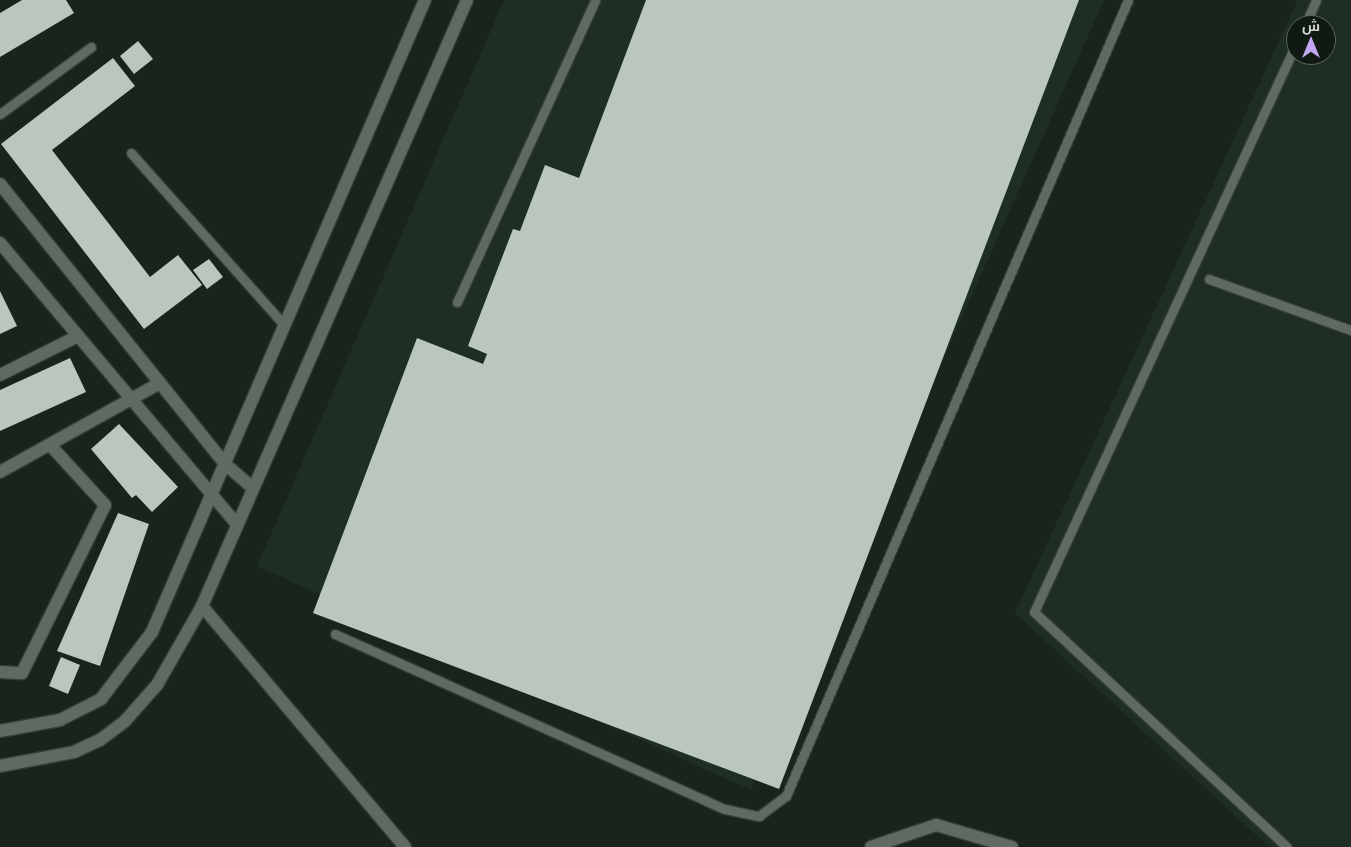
<!DOCTYPE html>
<meta charset="utf-8">
<style>
body{margin:0}
#map{position:relative;width:1351px;height:847px;overflow:hidden;background:#19241c;font-family:"Work Sans",Cairo,sans-serif}
div>[style]{position:absolute}
[style*='--x']{left:calc(var(--x)*1px);top:calc(var(--y)*1px);width:calc(var(--w)*1px);rotate:calc(var(--a)*1deg)}
.built>*{inset:0;background:#1f2e23}
.building>*{inset:0;background:#b9c7bc}
.roads{filter:drop-shadow(1px 0 #363d37) drop-shadow(-1px 0 #363d37) drop-shadow(0 1px #363d37) drop-shadow(0 -1px #363d37)}
.service>*{height:9px;margin:-4.5px;padding:0 4.5px;transform-origin:4.5px;border-radius:4.5px;background:#5f6b61}
.minor>*{height:12px;margin:-6px;padding:0 6px;transform-origin:6px;border-radius:6px;background:#5f6b61}
.tertiary>*{height:12px;margin:-6px;padding:0 6px;transform-origin:6px;border-radius:6px;background:#5f6b61}
span{translate:-50% -50%;white-space:nowrap;text-align:center;line-height:1.15;-webkit-text-stroke:5px #101a13;paint-order:stroke}
.north{position:absolute;left:1286px;top:15px;width:50px;height:50px;box-sizing:border-box;background:#101a13;border:1px solid #5d665f;border-radius:50%;rotate:0deg;font-size:14px;font-weight:700;line-height:20px;text-align:center;color:#d0d7d2}
.north::after{content:'';display:block;margin:auto;width:18px;height:22px;background:#c3a7f2;clip-path:polygon(50% 0,100% 100%,50% 72%,0 100%)}
</style>
<div id="map">
<div class="built">
<div style="clip-path:polygon(504px 0,1104px 0,751px 790px,257px 566px)"></div>
<div style="clip-path:polygon(evenodd,1298px 0,1351px 0,1351px 847px,1269px 847px,1015px 613px,1298px 0,1296px 25px,1326px 25px,1326px 55px,1296px 55px,1296px 25px)"></div>
</div>
<div class="building">
<div style="clip-path:polygon(22px 0,66px 0,74px 13px,0 57px,0 13px)"></div>
<div style="clip-path:polygon(646px 0,1079px 0,779px 789px,313px 613px,417px 338px,483px 364px,487px 354px,468px 346px,513px 229px,520px 231px,545px 165px,579px 178px)"></div>
<div style="clip-path:polygon(138px 41px,153px 59px,134px 74px,120px 56px)"></div>
<div style="clip-path:polygon(113px 58px,135px 86px,52px 150px,150px 277px,178px 255px,202px 285px,144px 329px,1px 144px)"></div>
<div style="clip-path:polygon(209px 259px,223px 277px,207px 289px,193px 270px)"></div>
<div style="clip-path:polygon(0 291px,17px 326px,0 334px)"></div>
<div style="clip-path:polygon(70px 358px,86px 392px,0 431px,0 390px)"></div>
<div style="clip-path:polygon(119px 424px,178px 487px,152px 512px,136px 495px,132px 498px,91px 449px)"></div>
<div style="clip-path:polygon(118px 513px,149px 524px,100px 666px,57px 651px)"></div>
<div style="clip-path:polygon(61px 657px,80px 665px,68px 694px,49px 686px)"></div>
</div>
<div class="roads">
<div class="service">
<div style="--x:1305;--y:25;--w:27;--a:-66"></div>
<div style="--x:0;--y:114;--w:113;--a:-36.4"></div>
<div style="--x:131;--y:153;--w:230;--a:48.3"></div>
<div style="--x:1209;--y:279;--w:151;--a:19.8"></div>
<div style="--x:457;--y:302;--w:332;--a:-65.4"></div>
<div style="--x:335;--y:634;--w:427;--a:24.2"></div>
<div style="--x:725;--y:809;--w:35;--a:12"></div>
<div style="--x:759;--y:816;--w:34;--a:-37"></div>
<div style="--x:786;--y:796;--w:866;--a:-66.75"></div>
<div style="--x:1287;--y:847;--w:345;--a:-137.1"></div>
<div style="--x:1034;--y:612;--w:626;--a:-65.24"></div>
</div>
<div class="minor">
<div style="--x:0;--y:184;--w:358;--a:51.2"></div>
<div style="--x:224;--y:463;--w:38;--a:41"></div>
<div style="--x:0;--y:243;--w:368;--a:49.9"></div>
<div style="--x:0;--y:375;--w:87;--a:-26.6"></div>
<div style="--x:0;--y:472;--w:183;--a:-29.1"></div>
<div style="--x:202;--y:606;--w:315;--a:49.9"></div>
<div style="--x:0;--y:672;--w:22;--a:3"></div>
<div style="--x:22;--y:673;--w:187;--a:-63.7"></div>
<div style="--x:105;--y:505;--w:81;--a:-132.5"></div>
<div style="--x:871;--y:847;--w:69;--a:-18.7"></div>
<div style="--x:936;--y:825;--w:79;--a:16.1"></div>
</div>
<div class="tertiary">
<div style="--x:0;--y:731;--w:61;--a:-10.4"></div>
<div style="--x:60;--y:720;--w:46;--a:-27.1"></div>
<div style="--x:101;--y:699;--w:84;--a:-52.7"></div>
<div style="--x:152;--y:632;--w:688;--a:-66.64"></div>
<div style="--x:0;--y:766;--w:75;--a:-10.7"></div>
<div style="--x:74;--y:752;--w:29;--a:-25"></div>
<div style="--x:100;--y:740;--w:31;--a:-37"></div>
<div style="--x:125;--y:721;--w:48;--a:-48.4"></div>
<div style="--x:157;--y:685;--w:91;--a:-60.3"></div>
<div style="--x:202;--y:606;--w:661;--a:-66.38"></div>
</div>
</div>
<div class="north">ش</div>
</div>
